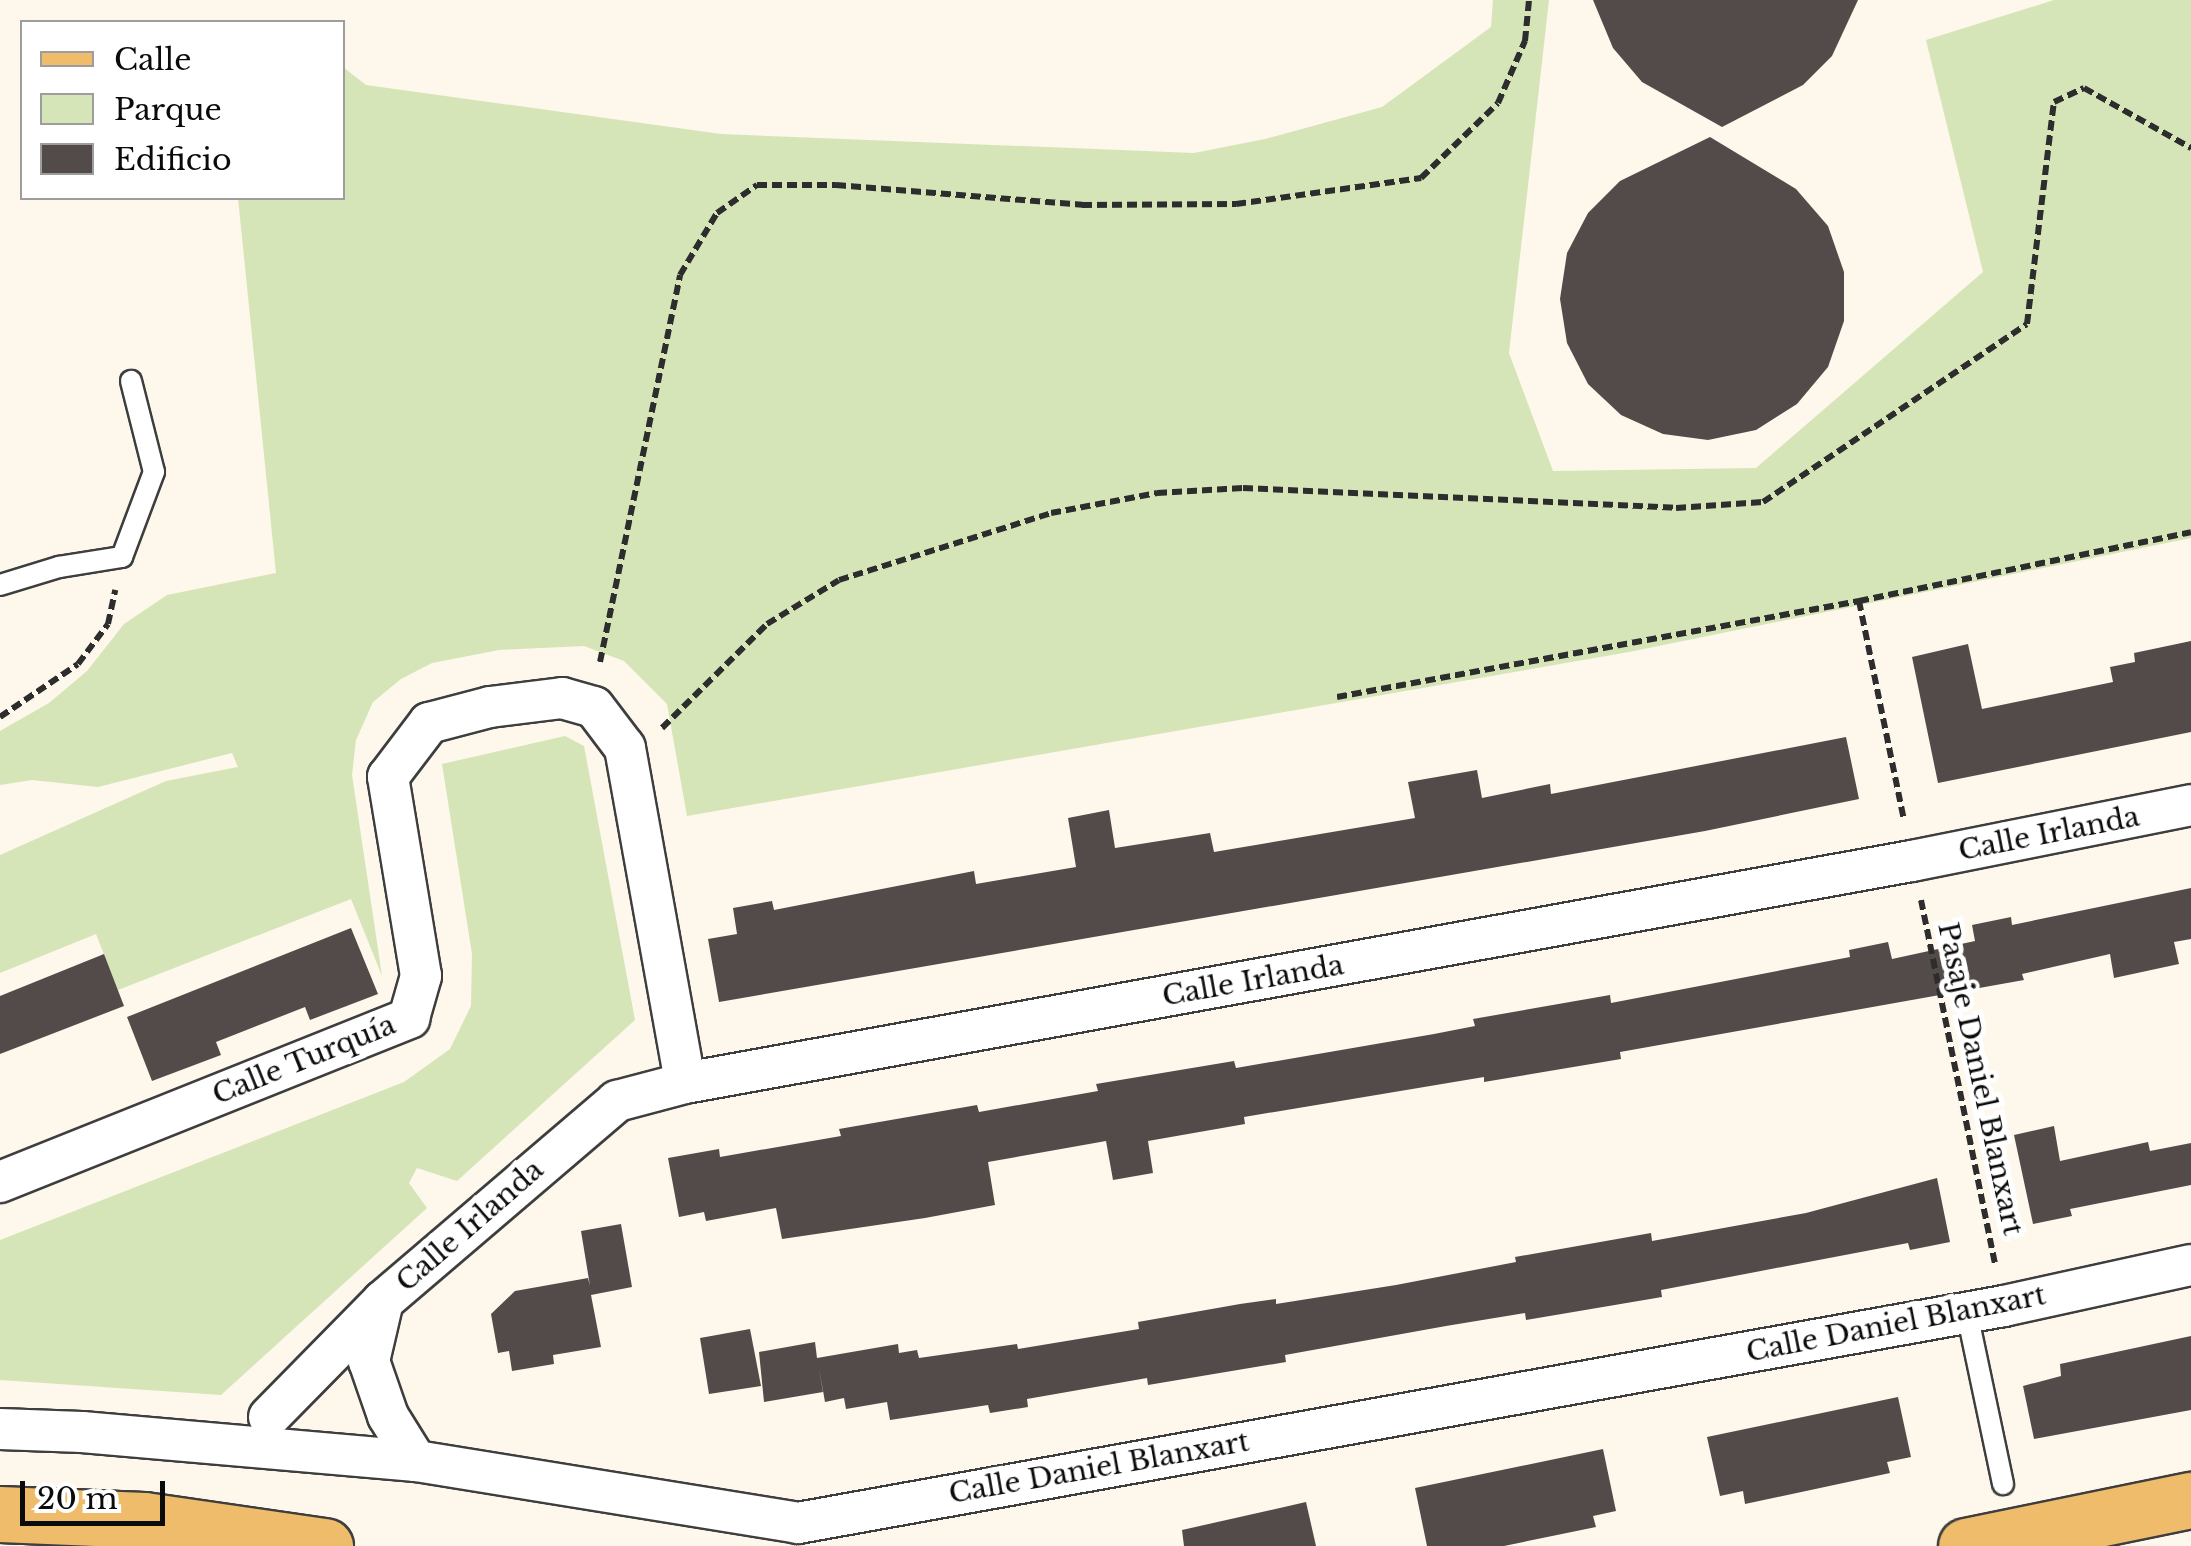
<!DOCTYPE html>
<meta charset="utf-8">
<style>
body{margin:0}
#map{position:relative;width:2191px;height:1546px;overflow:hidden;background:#fef7eb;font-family:"Libre Baskerville",serif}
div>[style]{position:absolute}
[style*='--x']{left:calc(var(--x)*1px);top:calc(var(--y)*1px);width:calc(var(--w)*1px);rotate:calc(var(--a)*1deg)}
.green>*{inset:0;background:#d5e5b8}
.building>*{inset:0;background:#534b49}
.path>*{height:6px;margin-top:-3px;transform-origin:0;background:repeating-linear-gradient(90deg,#2d2d2d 0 10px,transparent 0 15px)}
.roads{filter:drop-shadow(2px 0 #3e3e3e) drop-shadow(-2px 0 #3e3e3e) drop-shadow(0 2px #3e3e3e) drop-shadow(0 -2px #3e3e3e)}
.lane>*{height:20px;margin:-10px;padding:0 10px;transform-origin:10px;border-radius:10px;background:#fff}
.street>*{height:40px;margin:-20px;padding:0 20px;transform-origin:20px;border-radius:20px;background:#fff}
.primary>*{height:55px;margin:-27.5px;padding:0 27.5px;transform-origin:27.5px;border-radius:27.5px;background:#eebc6b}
span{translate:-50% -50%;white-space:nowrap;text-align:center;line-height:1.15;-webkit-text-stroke:10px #fff;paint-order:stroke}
.street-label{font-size:28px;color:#0b0b0b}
.legend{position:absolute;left:20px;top:20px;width:325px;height:180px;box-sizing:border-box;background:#fff;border:2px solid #9d9d9d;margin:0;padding:12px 18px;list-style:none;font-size:30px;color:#0b0b0b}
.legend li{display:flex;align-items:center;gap:20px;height:50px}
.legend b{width:50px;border:2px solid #9d9d9d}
.scale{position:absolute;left:20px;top:1481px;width:145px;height:45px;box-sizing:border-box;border:5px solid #0b0b0b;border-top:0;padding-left:12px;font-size:30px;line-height:35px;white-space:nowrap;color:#0b0b0b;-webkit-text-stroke:8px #fff;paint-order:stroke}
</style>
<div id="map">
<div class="green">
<div style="clip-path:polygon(1493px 0,1549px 0,1509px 353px,1553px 471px,1756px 468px,1983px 272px,1926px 40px,2054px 0,2191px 0,2191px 538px,1629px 652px,687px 816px,667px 704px,624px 661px,584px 646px,499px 650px,432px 663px,401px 679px,373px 702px,356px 740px,352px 775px,382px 976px,351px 899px,118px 990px,96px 934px,0 973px,0 855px,166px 781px,238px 767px,232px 753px,98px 787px,32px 780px,0 785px,0 731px,49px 703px,87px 671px,124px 624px,167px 595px,276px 573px,238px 198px,342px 198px,343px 67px,366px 85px,721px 134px,1194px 153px,1265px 139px,1382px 107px,1491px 27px)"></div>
<div style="clip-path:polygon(565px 736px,584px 746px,635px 1020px,457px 1181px,417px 1168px,409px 1183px,427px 1208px,221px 1395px,0 1380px,0 1240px,404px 1082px,450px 1049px,471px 1006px,472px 954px,442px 764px)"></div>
</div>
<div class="building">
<div style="clip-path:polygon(1593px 0,1858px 0,1832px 56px,1803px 85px,1722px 127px,1642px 82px,1613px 48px)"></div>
<div style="clip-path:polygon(1710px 137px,1796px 189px,1828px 226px,1844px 272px,1844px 321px,1828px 367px,1797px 404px,1756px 430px,1708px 440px,1663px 434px,1621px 415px,1588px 384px,1567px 343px,1560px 299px,1567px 253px,1588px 213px,1620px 181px)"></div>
<div style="clip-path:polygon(2191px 641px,2191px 732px,1938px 783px,1912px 657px,1968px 644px,1982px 709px,2113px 682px,2110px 667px,2135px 662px,2134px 653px)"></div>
<div style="clip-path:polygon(1846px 737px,1859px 799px,1705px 831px,719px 1002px,708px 939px,737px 934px,733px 908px,772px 901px,774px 910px,974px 871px,976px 884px,1076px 867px,1068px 818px,1109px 810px,1115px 848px,1210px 833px,1214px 852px,1415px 818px,1408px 782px,1477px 770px,1482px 798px,1550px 784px,1551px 794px)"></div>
<div style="clip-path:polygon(2191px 888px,2191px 939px,2174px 942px,2179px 964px,2114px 978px,2110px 954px,2022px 974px,2024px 980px,1620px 1052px,1621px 1059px,1484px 1082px,1484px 1077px,1244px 1117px,1245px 1124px,1148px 1141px,1153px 1173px,1113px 1180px,1106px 1141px,988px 1162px,995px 1205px,925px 1218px,782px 1239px,776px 1208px,706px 1221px,704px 1212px,679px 1217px,668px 1158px,719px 1149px,720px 1157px,841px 1136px,839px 1129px,977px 1105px,979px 1112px,1098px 1091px,1096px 1084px,1234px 1061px,1236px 1068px,1434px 1034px,1475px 1026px,1473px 1019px,1610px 995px,1611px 1003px,1850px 957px,1849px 950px,1888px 942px,1892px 959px,1975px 941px,1972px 925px,2011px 917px,2012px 925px)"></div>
<div style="clip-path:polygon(351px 928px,378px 994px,310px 1020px,305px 1007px,216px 1042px,221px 1055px,152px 1081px,127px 1017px)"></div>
<div style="clip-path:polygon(104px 954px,124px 1006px,0 1054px,0 996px)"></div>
<div style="clip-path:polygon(2054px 1126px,2060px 1161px,2148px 1142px,2150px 1151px,2191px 1143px,2191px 1185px,2070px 1209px,2072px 1216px,2033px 1224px,2014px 1135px)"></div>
<div style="clip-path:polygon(1937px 1178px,1950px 1242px,1910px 1250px,1908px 1243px,1661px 1290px,1662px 1297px,1526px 1320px,1525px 1313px,1446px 1326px,1285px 1355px,1286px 1362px,1148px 1385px,1147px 1378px,1027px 1399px,1028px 1407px,990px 1413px,988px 1405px,890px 1420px,887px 1402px,846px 1409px,844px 1398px,825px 1402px,819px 1368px,823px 1392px,764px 1402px,759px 1352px,815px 1342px,817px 1358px,898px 1344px,899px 1353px,917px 1350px,919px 1358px,1017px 1344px,1018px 1349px,1139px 1329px,1138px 1322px,1240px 1304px,1276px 1299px,1276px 1304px,1396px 1285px,1516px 1262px,1515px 1257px,1651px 1233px,1652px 1241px,1806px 1213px)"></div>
<div style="clip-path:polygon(621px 1224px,632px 1287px,591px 1295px,601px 1347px,553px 1355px,554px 1364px,512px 1371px,509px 1351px,498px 1353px,491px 1314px,515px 1291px,588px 1278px,590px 1286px,581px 1231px)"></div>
<div style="clip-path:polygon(750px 1329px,761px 1386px,709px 1394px,700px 1338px)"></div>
<div style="clip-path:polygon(2191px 1336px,2191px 1410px,2034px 1439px,2023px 1386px,2061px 1376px,2060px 1364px)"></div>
<div style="clip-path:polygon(1898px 1397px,1911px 1457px,1887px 1462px,1890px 1473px,1745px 1504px,1743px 1491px,1720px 1496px,1707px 1437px)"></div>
<div style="clip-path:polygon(1603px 1449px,1616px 1511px,1593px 1516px,1596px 1527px,1504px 1546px,1427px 1546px,1415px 1488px)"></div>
<div style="clip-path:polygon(1306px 1502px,1316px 1546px,1184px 1546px,1182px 1530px)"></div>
</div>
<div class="path">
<div style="--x:1859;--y:601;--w:224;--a:78.4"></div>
<div style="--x:600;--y:662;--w:395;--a:-78.3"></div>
<div style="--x:680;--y:275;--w:72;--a:-59.2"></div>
<div style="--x:717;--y:213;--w:49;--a:-35"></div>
<div style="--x:757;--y:185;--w:79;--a:0"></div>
<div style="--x:836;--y:185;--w:247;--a:4.6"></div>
<div style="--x:1082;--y:205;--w:154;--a:-0.4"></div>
<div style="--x:1236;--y:204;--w:187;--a:-8"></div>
<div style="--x:1421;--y:178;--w:107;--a:-44.2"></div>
<div style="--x:1498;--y:103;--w:68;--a:-66.5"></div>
<div style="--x:1525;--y:41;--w:41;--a:-84.4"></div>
<div style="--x:1337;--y:697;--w:531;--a:-10.42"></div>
<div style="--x:1859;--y:601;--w:339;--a:-11.7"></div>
<div style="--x:0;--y:717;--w:94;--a:-34.2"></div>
<div style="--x:78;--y:664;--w:50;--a:-53.1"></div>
<div style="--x:108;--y:624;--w:35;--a:-78"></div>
<div style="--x:662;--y:728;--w:148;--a:-44.7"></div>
<div style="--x:767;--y:624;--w:84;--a:-31.4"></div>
<div style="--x:839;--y:580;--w:222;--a:-17.5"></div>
<div style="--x:1051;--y:513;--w:108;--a:-10.7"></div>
<div style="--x:1157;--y:493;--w:86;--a:-3.3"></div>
<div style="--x:1243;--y:488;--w:433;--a:2.6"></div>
<div style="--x:1676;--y:508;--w:87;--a:-3.9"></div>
<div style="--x:1763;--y:502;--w:318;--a:-34"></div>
<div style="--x:2027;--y:324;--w:224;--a:-83.1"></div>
<div style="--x:2054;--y:102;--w:33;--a:-25"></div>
<div style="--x:2084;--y:88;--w:123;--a:29.3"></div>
<div style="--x:1921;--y:900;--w:372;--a:78.5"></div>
</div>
<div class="roads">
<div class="lane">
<div style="--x:0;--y:585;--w:62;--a:-17"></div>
<div style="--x:59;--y:567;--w:64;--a:-9"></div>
<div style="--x:122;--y:557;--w:91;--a:-69.4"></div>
<div style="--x:154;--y:472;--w:94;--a:-104.2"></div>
<div style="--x:1967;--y:1313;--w:175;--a:78.1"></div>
</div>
<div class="street">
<div style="--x:0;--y:1182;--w:441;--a:-21.8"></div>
<div style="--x:409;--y:1018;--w:44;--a:-74.1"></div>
<div style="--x:421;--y:976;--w:202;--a:-99.4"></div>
<div style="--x:388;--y:777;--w:68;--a:-52.8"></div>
<div style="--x:429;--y:723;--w:63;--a:-14.7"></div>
<div style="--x:490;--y:707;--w:73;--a:-7.1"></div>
<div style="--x:562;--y:698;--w:33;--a:16"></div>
<div style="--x:594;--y:707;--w:51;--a:52.9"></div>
<div style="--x:625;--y:748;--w:340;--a:79.8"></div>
<div style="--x:383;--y:1301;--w:62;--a:103.1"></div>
<div style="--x:369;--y:1361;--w:58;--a:70.9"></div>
<div style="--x:388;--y:1416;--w:53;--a:58.1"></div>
<div style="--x:269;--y:1417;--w:163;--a:-45.5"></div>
<div style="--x:383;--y:1301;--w:308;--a:-40.5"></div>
<div style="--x:617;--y:1101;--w:70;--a:-14.8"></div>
<div style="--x:685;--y:1083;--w:1247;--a:-10.26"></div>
<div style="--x:1912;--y:861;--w:285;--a:-11.3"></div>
<div style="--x:0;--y:1429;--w:82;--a:2.1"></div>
<div style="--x:82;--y:1432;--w:335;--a:5"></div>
<div style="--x:416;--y:1461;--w:387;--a:9.2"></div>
<div style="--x:798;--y:1523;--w:1225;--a:-10.2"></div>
<div style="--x:2004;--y:1306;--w:191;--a:-12.4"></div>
</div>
<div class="primary">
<div style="--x:0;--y:1514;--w:144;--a:2.4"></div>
<div style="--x:144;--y:1520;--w:183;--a:8.2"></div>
<div style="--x:1966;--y:1546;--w:230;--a:-11.6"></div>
</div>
</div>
<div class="street-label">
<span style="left:2049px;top:834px;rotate:-11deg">Calle Irlanda</span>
<span style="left:1253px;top:981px;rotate:-10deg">Calle Irlanda</span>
<span style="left:304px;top:1060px;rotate:-22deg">Calle Turquía</span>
<span style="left:1980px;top:1079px;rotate:78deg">Pasaje Daniel Blanxart</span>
<span style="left:470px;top:1226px;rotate:-41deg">Calle Irlanda</span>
<span style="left:1896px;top:1324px;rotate:-11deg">Calle Daniel Blanxart</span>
<span style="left:1099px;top:1468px;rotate:-10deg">Calle Daniel Blanxart</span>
</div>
<ul class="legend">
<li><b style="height:12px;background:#eebc6b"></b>Calle</li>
<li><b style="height:28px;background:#d5e5b8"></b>Parque</li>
<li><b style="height:28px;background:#534b49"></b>Edificio</li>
</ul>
<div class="scale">20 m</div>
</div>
